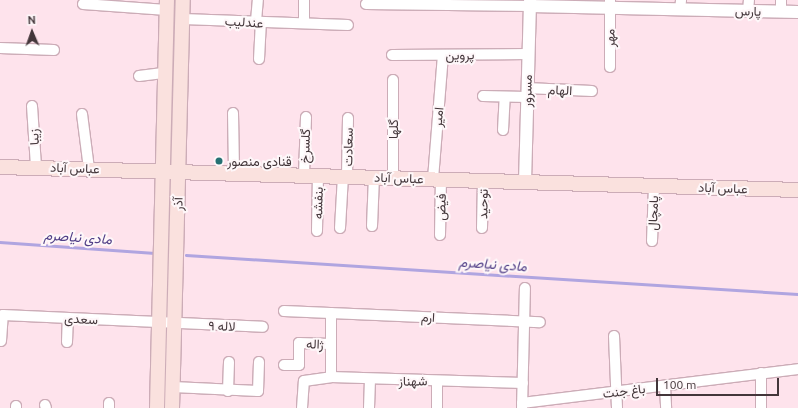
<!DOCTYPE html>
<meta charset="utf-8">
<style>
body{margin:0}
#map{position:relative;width:798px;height:408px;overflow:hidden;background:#fee3ec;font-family:Ubuntu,Vazirmatn,sans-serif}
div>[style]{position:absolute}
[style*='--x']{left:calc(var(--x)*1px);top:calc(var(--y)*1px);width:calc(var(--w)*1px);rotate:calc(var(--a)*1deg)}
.stream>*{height:2.5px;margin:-1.25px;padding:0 1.25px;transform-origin:1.25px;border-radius:1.25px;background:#b0a5e0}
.roads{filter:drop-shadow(1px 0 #ccacb7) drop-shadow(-1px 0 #ccacb7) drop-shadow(0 1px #ccacb7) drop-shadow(0 -1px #ccacb7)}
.minor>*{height:10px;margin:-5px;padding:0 5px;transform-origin:5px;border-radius:5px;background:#fff}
.tertiary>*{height:12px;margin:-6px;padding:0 6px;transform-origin:6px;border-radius:6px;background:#fff}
.secondary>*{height:14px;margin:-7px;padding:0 7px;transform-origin:7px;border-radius:7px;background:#fae1de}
.dots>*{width:11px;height:11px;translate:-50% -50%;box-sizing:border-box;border:2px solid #fef7f9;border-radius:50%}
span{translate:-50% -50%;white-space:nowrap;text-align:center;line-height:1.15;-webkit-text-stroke:4px #fef7f9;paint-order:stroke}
.street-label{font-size:13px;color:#43363a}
.poi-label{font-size:13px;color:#43363a}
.left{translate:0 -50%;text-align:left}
.water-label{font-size:14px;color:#534188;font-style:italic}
.north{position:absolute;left:12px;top:12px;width:40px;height:40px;-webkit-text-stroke:3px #fef7f9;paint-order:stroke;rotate:358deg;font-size:11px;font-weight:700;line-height:16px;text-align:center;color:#43363a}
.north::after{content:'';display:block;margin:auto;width:14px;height:18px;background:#43363a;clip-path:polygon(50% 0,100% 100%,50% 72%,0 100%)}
.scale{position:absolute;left:656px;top:378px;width:123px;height:18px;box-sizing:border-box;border:2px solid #43363a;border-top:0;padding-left:5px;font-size:12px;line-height:14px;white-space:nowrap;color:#43363a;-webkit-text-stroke:3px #fef7f9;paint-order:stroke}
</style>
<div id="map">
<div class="stream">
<div style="--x:0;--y:242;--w:155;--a:4.1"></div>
<div style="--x:186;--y:255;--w:613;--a:3.65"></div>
</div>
<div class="roads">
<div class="minor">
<div style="--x:304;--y:0;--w:22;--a:90"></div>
<div style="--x:610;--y:0;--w:67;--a:90"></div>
<div style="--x:83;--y:4;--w:84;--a:4.1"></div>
<div style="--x:366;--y:4;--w:164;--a:0.7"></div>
<div style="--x:680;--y:10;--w:10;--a:-84"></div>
<div style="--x:748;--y:11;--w:11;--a:-85"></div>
<div style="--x:781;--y:12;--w:12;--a:-90"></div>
<div style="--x:183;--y:19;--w:165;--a:2.1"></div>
<div style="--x:256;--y:21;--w:21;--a:-85"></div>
<div style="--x:0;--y:48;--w:54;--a:2.1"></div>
<div style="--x:392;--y:55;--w:136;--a:-0.4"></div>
<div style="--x:259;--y:59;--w:36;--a:-87"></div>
<div style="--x:139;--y:76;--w:26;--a:-7"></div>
<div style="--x:527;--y:88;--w:65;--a:2.6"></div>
<div style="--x:483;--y:96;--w:44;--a:1.3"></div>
<div style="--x:32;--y:106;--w:61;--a:86.2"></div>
<div style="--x:233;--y:113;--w:60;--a:89"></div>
<div style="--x:82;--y:114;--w:55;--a:82.7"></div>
<div style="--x:503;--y:130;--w:33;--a:-87"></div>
<div style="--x:304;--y:175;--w:58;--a:-88"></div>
<div style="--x:347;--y:176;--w:58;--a:-89"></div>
<div style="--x:393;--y:178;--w:98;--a:-90"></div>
<div style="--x:433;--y:179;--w:124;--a:-85.4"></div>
<div style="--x:372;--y:226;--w:49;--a:-87.7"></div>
<div style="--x:340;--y:228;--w:52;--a:-86.7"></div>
<div style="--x:482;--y:228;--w:47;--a:-88.8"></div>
<div style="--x:317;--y:231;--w:55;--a:-89"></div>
<div style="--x:440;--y:235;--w:56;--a:-89"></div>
<div style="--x:652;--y:241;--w:55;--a:-87.9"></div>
<div style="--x:284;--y:311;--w:256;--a:2.5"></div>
<div style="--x:331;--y:313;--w:64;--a:90"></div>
<div style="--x:614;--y:336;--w:72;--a:87.6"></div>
<div style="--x:1;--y:341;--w:26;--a:-86"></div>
<div style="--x:3;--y:315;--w:260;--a:2.6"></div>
<div style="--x:67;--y:342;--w:24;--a:-88"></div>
<div style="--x:284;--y:365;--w:15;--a:0"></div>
<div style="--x:299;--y:365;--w:22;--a:-90"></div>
<div style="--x:299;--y:343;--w:32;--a:2"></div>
<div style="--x:761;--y:373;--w:35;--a:90"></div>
<div style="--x:665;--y:386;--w:22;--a:87"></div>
<div style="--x:173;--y:387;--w:85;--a:2.7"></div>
<div style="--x:258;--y:391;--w:29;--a:-88"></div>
<div style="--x:228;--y:391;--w:29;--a:-88"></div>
<div style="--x:522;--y:403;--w:278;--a:-7"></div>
<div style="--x:45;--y:405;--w:3;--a:72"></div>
<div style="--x:16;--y:408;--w:2;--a:-90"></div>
<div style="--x:109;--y:408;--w:5;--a:-90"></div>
<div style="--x:302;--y:408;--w:27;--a:-86"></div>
<div style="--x:304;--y:381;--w:27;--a:-8"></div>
<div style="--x:331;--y:377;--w:192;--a:1.8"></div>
<div style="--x:369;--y:408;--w:28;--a:-88"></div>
<div style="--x:437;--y:408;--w:27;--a:-90"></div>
<div style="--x:522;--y:408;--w:120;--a:-88.6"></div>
</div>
<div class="tertiary">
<div style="--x:530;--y:6;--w:268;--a:1.3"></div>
<div style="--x:525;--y:182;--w:182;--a:-88.4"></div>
</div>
<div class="secondary">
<div style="--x:0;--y:167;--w:798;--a:1.65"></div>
<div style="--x:157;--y:408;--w:408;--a:-88.6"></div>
<div style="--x:172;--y:408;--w:408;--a:-88.5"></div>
</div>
</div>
<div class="dots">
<div style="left:219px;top:161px;background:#267173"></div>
</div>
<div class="street-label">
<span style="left:748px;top:11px;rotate:1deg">پارس</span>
<span style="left:244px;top:22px;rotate:4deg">عندلیب</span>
<span style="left:610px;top:38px;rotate:-91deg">مهر</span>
<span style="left:460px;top:55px;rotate:-1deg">پروین</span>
<span style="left:560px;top:90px;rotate:3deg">الهام</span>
<span style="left:527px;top:91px;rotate:-89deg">مسرور</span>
<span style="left:438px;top:117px;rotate:-85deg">امیر</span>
<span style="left:393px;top:129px;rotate:-90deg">گلها</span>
<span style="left:34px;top:137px;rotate:-94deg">زیبا</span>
<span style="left:305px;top:146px;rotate:-88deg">گلسرخ</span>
<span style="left:348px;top:147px;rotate:-89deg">سعادت</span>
<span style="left:75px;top:168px;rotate:2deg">عباس آباد</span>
<span style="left:399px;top:178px;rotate:2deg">عباس آباد</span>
<span style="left:723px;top:188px;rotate:2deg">عباس آباد</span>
<span style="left:318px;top:203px;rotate:-89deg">بنفشه</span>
<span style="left:178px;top:204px;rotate:-89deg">آذر</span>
<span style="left:483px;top:204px;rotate:-89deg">توحید</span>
<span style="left:441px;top:207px;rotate:-89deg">فیض</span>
<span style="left:653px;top:213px;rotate:-88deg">پامچال</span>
<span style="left:428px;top:317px;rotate:3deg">ارم</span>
<span style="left:81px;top:319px;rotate:3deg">سعدی</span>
<span style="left:222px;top:326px;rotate:2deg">۹ لاله</span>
<span style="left:315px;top:344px;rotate:2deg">ژاله</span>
<span style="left:413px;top:381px;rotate:-1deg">شهناز</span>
<span style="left:624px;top:391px;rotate:-7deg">باغ جنت</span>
</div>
<div class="poi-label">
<span class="left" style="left:227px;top:161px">قنادی منصور</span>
</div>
<div class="water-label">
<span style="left:78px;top:237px;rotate:4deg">مادی نیاصرم</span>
<span style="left:493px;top:264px;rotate:4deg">مادی نیاصرم</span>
</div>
<div class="north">N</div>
<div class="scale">100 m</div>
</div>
